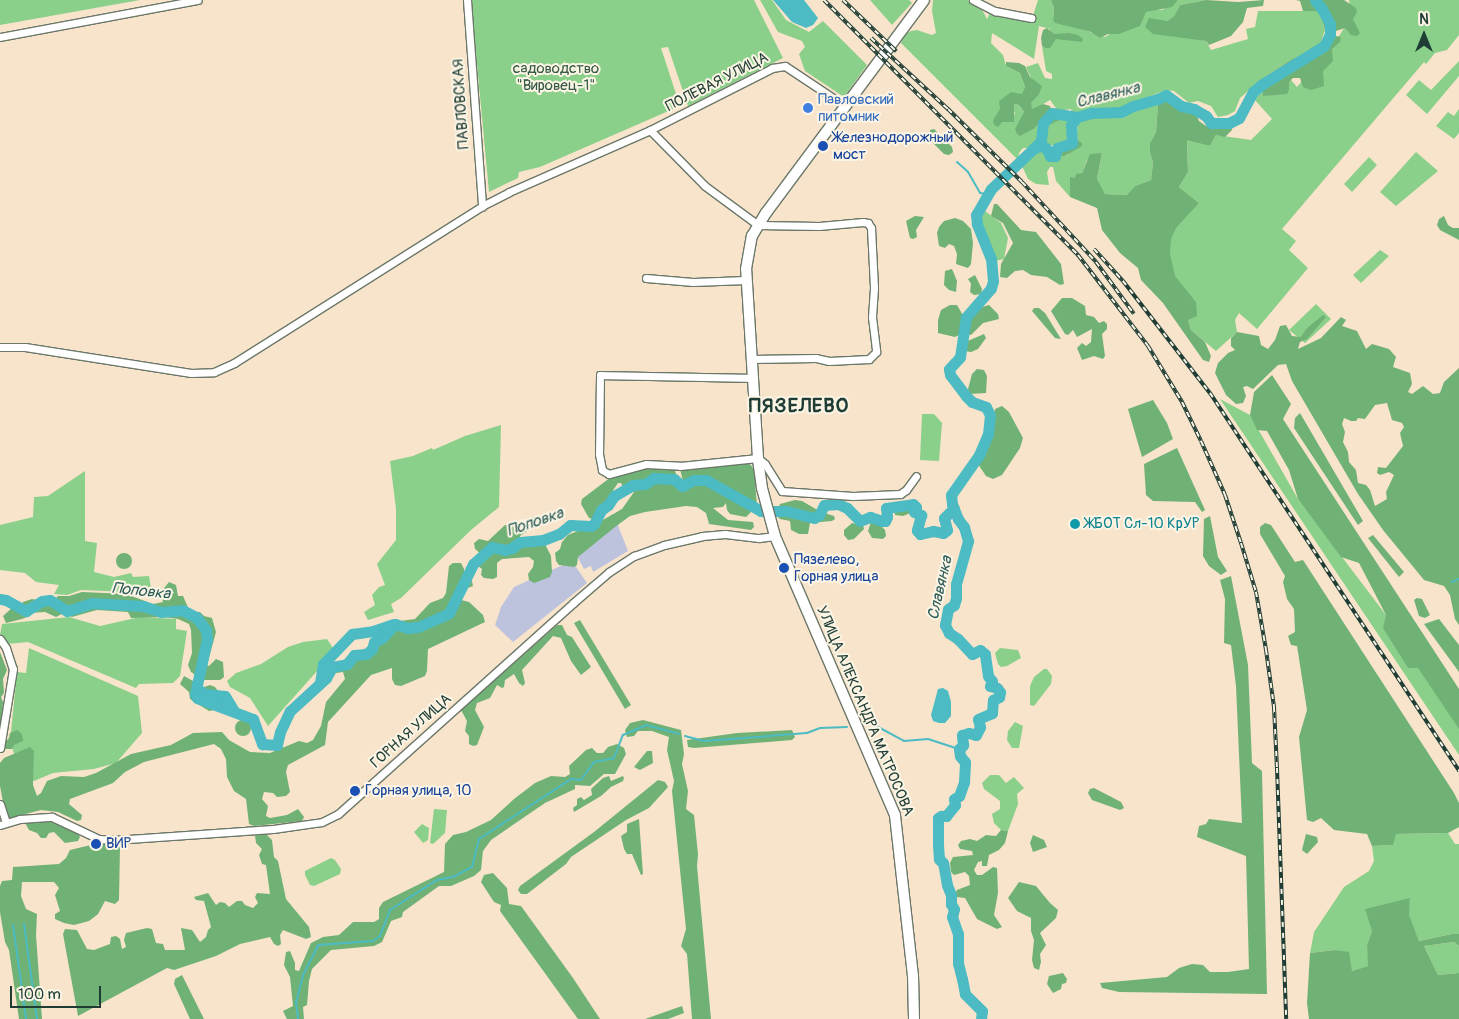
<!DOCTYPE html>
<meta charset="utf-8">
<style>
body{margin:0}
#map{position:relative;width:1459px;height:1019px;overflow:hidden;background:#f7e4cb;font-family:Pangolin,sans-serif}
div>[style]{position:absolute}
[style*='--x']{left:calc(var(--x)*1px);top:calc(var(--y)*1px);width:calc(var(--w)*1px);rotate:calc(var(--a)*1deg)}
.industrial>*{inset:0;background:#bec3dd}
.green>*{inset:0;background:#8bd08a}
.forest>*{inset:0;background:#70b276}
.round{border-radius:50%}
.water>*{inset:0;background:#4cbbc3}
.stream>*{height:2px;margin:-1px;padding:0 1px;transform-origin:1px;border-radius:1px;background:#4cbbc3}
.river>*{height:11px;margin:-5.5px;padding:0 5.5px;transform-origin:5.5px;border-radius:5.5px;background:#4cbbc3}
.roads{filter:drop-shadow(1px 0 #6b7769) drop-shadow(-1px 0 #6b7769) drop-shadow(0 1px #6b7769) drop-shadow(0 -1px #6b7769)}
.street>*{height:7px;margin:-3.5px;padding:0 3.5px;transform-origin:3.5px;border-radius:3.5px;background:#fff}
.secondary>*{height:10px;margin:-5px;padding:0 5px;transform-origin:5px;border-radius:5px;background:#fff}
.rail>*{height:4px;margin-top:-2px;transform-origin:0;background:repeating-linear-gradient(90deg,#fcf5e5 0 5.5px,#1f3d34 0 11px);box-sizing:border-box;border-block:1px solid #1f3d34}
.dots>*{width:14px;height:14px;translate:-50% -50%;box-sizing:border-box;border:2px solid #fcf5e5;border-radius:50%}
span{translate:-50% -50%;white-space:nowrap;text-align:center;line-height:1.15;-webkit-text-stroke:4px #fcf5e5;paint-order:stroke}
.park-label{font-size:15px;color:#355a45}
.street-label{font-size:15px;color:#1f3d34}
.shop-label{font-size:15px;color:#366cbe}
.left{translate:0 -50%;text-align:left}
.transit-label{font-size:15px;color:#164399}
.culture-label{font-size:15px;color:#0d838f}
.water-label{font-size:16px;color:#2a5c58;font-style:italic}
.district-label{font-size:20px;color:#1f3d34;font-weight:700;letter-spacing:1px}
.north{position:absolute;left:1399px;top:10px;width:50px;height:50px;-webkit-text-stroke:4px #fcf5e5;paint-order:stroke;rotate:0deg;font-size:14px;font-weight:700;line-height:20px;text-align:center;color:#1f3d34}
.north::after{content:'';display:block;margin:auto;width:18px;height:22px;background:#1f3d34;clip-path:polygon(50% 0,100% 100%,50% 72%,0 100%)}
.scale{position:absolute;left:10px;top:986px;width:91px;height:22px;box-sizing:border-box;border:2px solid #1f3d34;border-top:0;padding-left:6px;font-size:15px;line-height:18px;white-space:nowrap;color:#1f3d34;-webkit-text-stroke:4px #fcf5e5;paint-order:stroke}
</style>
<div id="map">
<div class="industrial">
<div style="clip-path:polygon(617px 523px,628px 551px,593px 572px,591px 566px,584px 569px,577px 556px)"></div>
<div style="clip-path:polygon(572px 561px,587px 583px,513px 642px,495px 625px,501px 607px,514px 587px)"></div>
</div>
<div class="green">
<div style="clip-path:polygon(0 0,140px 0,0 25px)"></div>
<div style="clip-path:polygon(471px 0,754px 0,783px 58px,688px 106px,668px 47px,661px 48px,680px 106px,540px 167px,519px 172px,518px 178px,489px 192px)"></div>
<div style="clip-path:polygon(760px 0,772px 0,786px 20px,809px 32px,823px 21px,867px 65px,844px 97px,805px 71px,799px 54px,805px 47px,802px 41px,778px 32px)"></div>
<div style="clip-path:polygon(870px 0,909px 0,912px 3px,892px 25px)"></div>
<div style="clip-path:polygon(evenodd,933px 0,967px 0,980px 6px,987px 19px,990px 13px,1031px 22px,1038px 0,1051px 0,1054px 8px,1053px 20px,1105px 37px,1146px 12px,1155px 9px,1162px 10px,1178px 0,1206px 0,1180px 5px,1174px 16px,1167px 21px,1174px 37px,1181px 36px,1206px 41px,1211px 50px,1248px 39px,1246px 29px,1255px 27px,1258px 11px,1320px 11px,1325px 30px,1320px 45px,1313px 51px,1292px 59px,1262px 79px,1240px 98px,1235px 111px,1228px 115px,1218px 117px,1211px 106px,1198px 101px,1189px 103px,1174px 91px,1166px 90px,1123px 107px,1078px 113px,1071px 121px,1068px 141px,1049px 146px,1038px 142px,1028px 148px,1023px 148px,1019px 153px,1018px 160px,901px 43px,905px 34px,911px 31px,917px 30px,932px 35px,936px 33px,932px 11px,933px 0,1039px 26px,1050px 29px,1045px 48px,1042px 46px,1046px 71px,1052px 74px,1052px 79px,1045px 78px,1038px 63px,1026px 67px,1038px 93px,1024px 103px,1030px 112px,1050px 100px,1058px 111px,1071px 109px,1072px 114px,1042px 120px,1035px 128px,1019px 105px,1014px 104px,1013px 107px,1015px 114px,1006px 122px,993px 120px,1017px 95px,1023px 94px,1025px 87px,1020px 73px,1006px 66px,1003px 55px,991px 43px,992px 33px,1034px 59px,1039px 26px)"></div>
<div style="clip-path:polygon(1349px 0,1459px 0,1459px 35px,1447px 50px,1435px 53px,1426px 64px,1424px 62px,1282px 229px,1296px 241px,1289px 250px,1308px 268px,1257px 329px,1239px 313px,1235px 320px,1237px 332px,1216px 351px,1191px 330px,1171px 268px,1148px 221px,1199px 203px,1179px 187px,1188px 172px,1187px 139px,1210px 146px,1216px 135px,1251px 140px,1272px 119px,1254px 99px,1285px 73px,1297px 87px,1338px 38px,1351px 16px)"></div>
<div style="clip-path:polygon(1459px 61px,1459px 76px,1427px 114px,1406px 95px,1419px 80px,1431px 90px)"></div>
<div style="clip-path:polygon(1158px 104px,1156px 132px,1150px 143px,1150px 153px,1153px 162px,1151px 180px,1135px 186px,1128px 195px,1105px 194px,1098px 185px,1097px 179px,1102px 153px,1087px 160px,1082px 173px,1075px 178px,1070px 178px,1070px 197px,1056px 181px,1053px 167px,1050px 167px,1047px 172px,1049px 185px,1036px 184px,1028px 179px,1022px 166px,1036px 150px,1045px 151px,1053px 162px,1057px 160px,1060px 156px,1066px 156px,1082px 143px,1078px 140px,1077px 132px,1078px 124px,1081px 119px,1092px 116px,1124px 118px,1132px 111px,1145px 105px)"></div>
<div style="clip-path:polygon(1459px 109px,1459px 133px,1454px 139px,1436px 126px,1448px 112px,1454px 116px)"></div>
<div style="clip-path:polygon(1416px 152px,1438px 171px,1396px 206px,1380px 192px)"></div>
<div style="clip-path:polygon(1369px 157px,1377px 165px,1352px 192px,1344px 184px)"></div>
<div style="clip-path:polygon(981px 208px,1001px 223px,1008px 238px,1004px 259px,995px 261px,978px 217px)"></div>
<div style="clip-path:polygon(1380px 250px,1389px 256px,1361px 283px,1353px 275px)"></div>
<div style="clip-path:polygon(1316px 304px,1331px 319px,1305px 343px,1289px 330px)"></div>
<div style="clip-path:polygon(1220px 399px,1250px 415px,1298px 499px,1386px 615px,1459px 728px,1459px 755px)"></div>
<div style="clip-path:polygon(922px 414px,934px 414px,942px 423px,939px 461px,920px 460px)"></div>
<div style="clip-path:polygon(501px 425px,499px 507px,471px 530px,401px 598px,391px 604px,394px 612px,368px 620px,364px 612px,375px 605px,372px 595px,379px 587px,385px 585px,377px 564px,396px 540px,396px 509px,390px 461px,413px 456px,432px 448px,433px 450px,465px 436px)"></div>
<div style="clip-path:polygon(85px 471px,85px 541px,97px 543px,94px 572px,114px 577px,131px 573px,133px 577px,149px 576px,151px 588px,129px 592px,81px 590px,67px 595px,54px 594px,59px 585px,36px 582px,25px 573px,0 570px,0 525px,33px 517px,34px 497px,48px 496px)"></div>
<div style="clip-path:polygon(69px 617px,100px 626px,140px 617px,176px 619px,176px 629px,187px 631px,180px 676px,173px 683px,139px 684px,136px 688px,28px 642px,7px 644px,0 635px,2px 624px)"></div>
<div style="clip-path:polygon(327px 639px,335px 651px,268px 726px,250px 698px,230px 687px,227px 681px,236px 673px,261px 664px,288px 647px,303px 642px)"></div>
<div style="clip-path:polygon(29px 648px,138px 696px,142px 733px,116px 763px,94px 769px,53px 773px,34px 781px,17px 762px,10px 742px,17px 672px,26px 673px)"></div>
<div style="clip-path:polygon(1000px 648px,1018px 650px,1021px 658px,1007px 666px,1001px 667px,998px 664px,995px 653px)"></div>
<div style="clip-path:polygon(1044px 669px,1047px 669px,1052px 676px,1051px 684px,1034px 706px,1030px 705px,1030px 686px,1034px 677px)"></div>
<div style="clip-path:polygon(1015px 722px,1023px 726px,1019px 748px,1012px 748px,1007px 740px,1008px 731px)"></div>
<div style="clip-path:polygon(990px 775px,999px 775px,1006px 783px,1014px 777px,1024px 788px,1017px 794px,1018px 804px,1008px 831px,1001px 830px,994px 823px,992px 814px,1000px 809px,1000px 801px,984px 789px,982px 783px)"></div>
<div style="clip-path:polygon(434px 809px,447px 810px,445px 833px,433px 844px,430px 843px)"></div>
<div style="clip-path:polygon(422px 824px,429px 828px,428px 840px,423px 843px,414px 832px)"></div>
<div style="clip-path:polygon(1448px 833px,1455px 844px,1459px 844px,1459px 934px,1452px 934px,1419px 941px,1408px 915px,1410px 899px,1372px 931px,1367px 945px,1369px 966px,1352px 971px,1335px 950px,1310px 953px,1314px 932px,1344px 887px,1369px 871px,1374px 861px,1372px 846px,1392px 845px,1395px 834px)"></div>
<div style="clip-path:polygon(331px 858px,335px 860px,341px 869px,340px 874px,314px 886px,310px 885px,305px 875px,305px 871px)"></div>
<div style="clip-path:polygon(1454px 942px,1459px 946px,1459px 973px,1438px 975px,1424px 946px)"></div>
</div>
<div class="forest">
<div style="clip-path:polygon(1051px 0,1178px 0,1172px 7px,1146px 12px,1140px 26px,1119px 34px,1108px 34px,1100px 38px,1091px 32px,1055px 23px,1053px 20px,1054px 8px)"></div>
<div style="clip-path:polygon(1206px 0,1238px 2px,1264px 0,1263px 6px,1247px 8px,1243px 22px,1231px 36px,1209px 45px,1206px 41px,1153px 34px,1145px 27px,1149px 18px,1167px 21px,1174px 16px,1180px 5px)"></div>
<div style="clip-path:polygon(1296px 0,1344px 0,1356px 8px,1357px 12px,1353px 19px,1360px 33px,1357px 36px,1351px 35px,1345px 28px,1336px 31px,1325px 30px,1320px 11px,1303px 11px,1300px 1px)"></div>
<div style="clip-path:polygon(1047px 28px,1054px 34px,1069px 33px,1078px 35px,1083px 39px,1082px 42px,1056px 39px,1050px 48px,1045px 48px,1042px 46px,1041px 38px,1043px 30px)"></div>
<div style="clip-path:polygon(1331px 35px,1341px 37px,1340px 42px,1332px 49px,1333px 61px,1323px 71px,1324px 86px,1311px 90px,1303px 87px,1300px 78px,1293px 78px,1289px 82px,1289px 90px,1287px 94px,1263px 96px,1262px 79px,1292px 59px,1313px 51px,1321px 55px,1326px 49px)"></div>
<div style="clip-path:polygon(1006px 62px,1019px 63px,1025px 66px,1030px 77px,1042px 86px,1039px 94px,1031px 103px,1032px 109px,1043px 104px,1050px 106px,1052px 111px,1072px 114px,1051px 124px,1042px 120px,1035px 128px,1020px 136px,1017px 134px,1015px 129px,1024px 112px,1019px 105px,1014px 104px,1014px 122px,1002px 122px,998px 127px,994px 125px,993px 120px,1000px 109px,999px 101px,1011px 92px,1022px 94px,1025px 87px,1020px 73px,1006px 66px)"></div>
<div style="clip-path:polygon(1168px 100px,1181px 109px,1196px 114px,1199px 121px,1206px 126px,1231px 125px,1232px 130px,1225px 137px,1216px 135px,1210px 146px,1187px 140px,1188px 172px,1179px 187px,1199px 203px,1176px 228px,1171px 239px,1170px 254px,1175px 276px,1196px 302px,1197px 316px,1188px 320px,1191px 330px,1205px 342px,1211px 356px,1209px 362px,1203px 360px,1163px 303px,1141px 280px,1138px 268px,1120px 253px,1102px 230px,1097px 208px,1070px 197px,1070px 177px,1075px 178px,1076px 174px,1082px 173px,1090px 154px,1102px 153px,1097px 179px,1105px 194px,1127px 195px,1135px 186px,1151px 180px,1153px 162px,1150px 153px,1150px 143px,1156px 132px,1158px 104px)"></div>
<div style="clip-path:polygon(934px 129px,952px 147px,953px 152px,949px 155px,944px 154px,930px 140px,930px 130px)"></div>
<div style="clip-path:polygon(1078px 140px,1082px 143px,1082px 146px,1065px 156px,1060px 156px,1057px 151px)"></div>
<div style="clip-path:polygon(994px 204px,997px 204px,1021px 230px,1036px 232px,1061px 264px,1064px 284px,1060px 285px,1047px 277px,1031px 275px,1023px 270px,1015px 271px,1007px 278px,1000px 277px,1001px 264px,1013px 243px,1003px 223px,991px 216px)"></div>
<div style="clip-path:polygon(915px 216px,924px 217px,916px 230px,917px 237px,913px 239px,910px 238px,906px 221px)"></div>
<div style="clip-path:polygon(1444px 216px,1448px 225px,1453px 228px,1459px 228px,1459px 240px,1440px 230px,1437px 225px,1439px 219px)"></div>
<div style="clip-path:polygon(955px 218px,963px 221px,971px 229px,973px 243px,971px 264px,968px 268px,956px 264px,957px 254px,954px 246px,949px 244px,945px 248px,939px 246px,937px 233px,939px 227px,944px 221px)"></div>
<div style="clip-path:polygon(952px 269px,957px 281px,956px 292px,949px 290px,944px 285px,945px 271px)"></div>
<div style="clip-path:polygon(975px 275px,982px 289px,981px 294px,974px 295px,970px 292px,971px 284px,968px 279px)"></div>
<div style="clip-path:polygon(1062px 298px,1072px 298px,1085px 306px,1086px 315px,1094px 317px,1099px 323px,1104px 321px,1107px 324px,1107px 329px,1102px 334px,1105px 356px,1103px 359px,1094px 356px,1082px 360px,1077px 348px,1082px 343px,1086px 346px,1091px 342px,1092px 329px,1077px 337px,1073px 330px,1068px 335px,1065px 334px,1051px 311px)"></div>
<div style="clip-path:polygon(950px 305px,957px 305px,964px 317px,972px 318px,982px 307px,989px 305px,998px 314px,999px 319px,983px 323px,971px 335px,963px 333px,955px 337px,938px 333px,938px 320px,941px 310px)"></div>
<div style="clip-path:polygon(1034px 308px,1039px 308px,1045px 313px,1061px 339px,1055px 338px,1032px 311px)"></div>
<div style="clip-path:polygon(evenodd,1323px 315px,1326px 317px,1307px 339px,1300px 342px,1298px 349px,1321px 338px,1341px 317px,1346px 320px,1342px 326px,1357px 331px,1366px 349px,1372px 344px,1389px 349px,1396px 357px,1393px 367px,1410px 373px,1412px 384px,1408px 392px,1412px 394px,1423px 386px,1433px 394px,1440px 393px,1444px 382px,1459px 368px,1459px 625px,1455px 619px,1450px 595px,1444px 586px,1424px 580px,1383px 530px,1358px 494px,1292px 381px,1286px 364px,1278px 365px,1253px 389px,1247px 386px,1243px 387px,1246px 396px,1243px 403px,1236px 404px,1226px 395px,1215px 373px,1218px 363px,1228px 353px,1235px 350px,1231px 346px,1231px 338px,1237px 332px,1259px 336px,1261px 345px,1268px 349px,1275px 340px,1280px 326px,1286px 325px,1292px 336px,1301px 337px,1306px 329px,1323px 315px,1387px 403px,1392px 420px,1402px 423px,1404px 427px,1400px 433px,1403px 446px,1386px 468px,1378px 467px,1377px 473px,1380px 475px,1389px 472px,1394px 475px,1386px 492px,1387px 499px,1375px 506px,1370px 490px,1366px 485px,1358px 483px,1356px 470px,1349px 462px,1348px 452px,1343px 442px,1345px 432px,1342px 424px,1344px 418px,1351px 421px,1356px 421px,1358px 418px,1365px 419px,1375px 405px,1387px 403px)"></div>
<div style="clip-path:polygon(984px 334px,986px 338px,978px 349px,971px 352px,964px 351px,963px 343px)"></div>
<div style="clip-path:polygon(977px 369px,984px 370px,987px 376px,986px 393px,970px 394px,968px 389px,972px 374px)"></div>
<div style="clip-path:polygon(1272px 375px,1291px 404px,1283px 419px,1459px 689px,1459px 729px,1418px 668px,1408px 668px,1383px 628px,1386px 615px,1359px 563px,1341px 557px,1298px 499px,1289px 470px,1267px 431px,1257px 430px,1250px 415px,1254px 392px)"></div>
<div style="clip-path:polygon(1153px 400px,1167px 423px,1173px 439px,1142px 457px,1128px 409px)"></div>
<div style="clip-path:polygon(1002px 406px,1009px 412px,1023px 438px,1020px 448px,1002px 475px,993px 479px,986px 476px,978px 464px,990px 437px,995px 409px)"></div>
<div style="clip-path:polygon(1300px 413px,1363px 521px,1358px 525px,1294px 428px,1295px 418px)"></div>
<div style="clip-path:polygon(1177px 448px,1205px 510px,1202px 512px,1195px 502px,1153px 501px,1146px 495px,1144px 464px)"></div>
<div style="clip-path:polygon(732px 460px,749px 463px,754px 469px,757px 506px,746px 517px,730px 514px,727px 510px,726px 503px,723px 507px,713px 508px,728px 520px,753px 522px,754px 527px,751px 530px,709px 524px,706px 513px,697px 507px,686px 506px,645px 512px,630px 516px,615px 527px,578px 557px,577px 565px,574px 567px,559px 565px,556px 561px,555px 553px,560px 549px,562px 542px,568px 535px,601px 521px,622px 509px,634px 492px,635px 487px,632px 485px,623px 487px,621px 483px,618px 483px,594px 519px,589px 518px,581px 504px,582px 499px,611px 477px,628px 471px,657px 467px,674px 469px,676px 473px,672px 480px,673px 483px,683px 486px,698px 480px,696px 477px,692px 477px,683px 481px,680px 469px)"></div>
<div style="clip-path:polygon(795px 500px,802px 501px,821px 512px,834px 516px,835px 519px,832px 521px,810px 523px,808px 534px,799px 534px,791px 530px,790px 521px,780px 519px,776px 515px,780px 504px)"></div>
<div style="clip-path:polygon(903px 503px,911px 505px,913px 512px,903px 516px,895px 515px,894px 505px)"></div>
<div style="clip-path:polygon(1210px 516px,1218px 557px,1227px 571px,1221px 575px,1209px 566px,1203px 556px,1204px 519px)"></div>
<div style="clip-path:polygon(534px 517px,538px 518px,540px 522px,520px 536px,520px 539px,533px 537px,545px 544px,551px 556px,552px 572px,550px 577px,534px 583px,529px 580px,528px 574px,533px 567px,534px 561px,529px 557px,502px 559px,497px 563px,497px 577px,493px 579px,484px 578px,481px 575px,482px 569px,478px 566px,481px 554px,475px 549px,474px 543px,479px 539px,488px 541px,505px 525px,518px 527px,520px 523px)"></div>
<div style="clip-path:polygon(871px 522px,880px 525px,885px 530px,886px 536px,883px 539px,872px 538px,868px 531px)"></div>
<div style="clip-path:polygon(852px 523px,863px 525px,864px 529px,854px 539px,848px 540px,844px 535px,844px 530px)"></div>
<div style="clip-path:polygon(1265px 523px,1271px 525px,1295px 562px,1303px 560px,1454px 793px,1459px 803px,1459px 827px,1448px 833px,1396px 834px,1393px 845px,1372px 846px,1367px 834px,1334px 830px,1321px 818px,1313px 822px,1307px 820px,1299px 737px,1307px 710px,1297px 646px,1291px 645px,1288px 636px,1295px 632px,1294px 609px,1287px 599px,1283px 582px,1285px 576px,1260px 534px,1260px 527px)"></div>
<div style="clip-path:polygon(1373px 535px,1404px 572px,1399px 577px,1368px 538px)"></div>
<div class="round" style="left:116px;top:553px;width:16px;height:16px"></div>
<div style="clip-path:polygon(453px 563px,461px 563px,464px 569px,464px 575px,472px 581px,473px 586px,457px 592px,457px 599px,469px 602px,483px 615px,485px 622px,428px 649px,427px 671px,425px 676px,401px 686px,395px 685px,392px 679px,392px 668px,371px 675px,328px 722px,325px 745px,288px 765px,286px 772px,290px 792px,286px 796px,277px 797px,273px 793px,264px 792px,262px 799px,268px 806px,266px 816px,270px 818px,287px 815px,298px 809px,304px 817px,302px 821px,254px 826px,249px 824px,246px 799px,234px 791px,227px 777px,226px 759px,221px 749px,214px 744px,144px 762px,125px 772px,113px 783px,70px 799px,69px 804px,82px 815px,81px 820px,77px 821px,58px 812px,41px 810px,10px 818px,5px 813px,0 786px,0 763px,4px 758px,30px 747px,34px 751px,33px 785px,37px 796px,41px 793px,47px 781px,61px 776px,84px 777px,96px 773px,131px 754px,171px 745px,193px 733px,222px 732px,229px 740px,250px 752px,270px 753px,299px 741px,307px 743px,313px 740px,321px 726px,326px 702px,345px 679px,343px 672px,330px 674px,328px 672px,329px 667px,357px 660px,370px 653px,400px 621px,415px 619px,430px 603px,443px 598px,446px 593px,449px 566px)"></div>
<div style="clip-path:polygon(1231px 576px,1248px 665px,1252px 763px,1262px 771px,1267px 994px,1119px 992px,1102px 988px,1100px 983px,1167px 977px,1179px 968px,1192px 964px,1203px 965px,1210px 972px,1228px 972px,1249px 969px,1246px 856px,1197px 837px,1199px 826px,1206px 824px,1209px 819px,1242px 823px,1236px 686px,1231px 645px,1224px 643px,1225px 599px,1220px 580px)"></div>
<div style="clip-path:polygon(169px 582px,176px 585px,178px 596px,183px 596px,190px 612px,200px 612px,204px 616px,212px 618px,216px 632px,207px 665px,209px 666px,216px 659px,223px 662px,224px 677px,220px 680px,203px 680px,191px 672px,188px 665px,192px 653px,191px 630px,189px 624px,178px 619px,165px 617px,131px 618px,128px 612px,97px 610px,72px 617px,64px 613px,56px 617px,45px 612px,29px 613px,27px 617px,22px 619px,6px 623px,3px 616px,13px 607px,19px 608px,23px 602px,32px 599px,51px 603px,58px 596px,69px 596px,82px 592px,126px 594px,153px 604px,163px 602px,161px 592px)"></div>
<div style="clip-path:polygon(1417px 598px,1422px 599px,1430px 615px,1425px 618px,1419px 616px,1414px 600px)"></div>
<div style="clip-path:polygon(1439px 619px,1459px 645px,1459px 672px,1424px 624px)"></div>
<div style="clip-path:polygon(580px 620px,631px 705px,625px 709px,574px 623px)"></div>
<div style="clip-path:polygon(557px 625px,562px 625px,567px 635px,572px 637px,591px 667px,581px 675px,571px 661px,561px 638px,553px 636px,522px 670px,525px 683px,523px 686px,519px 683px,514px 674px,505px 680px,504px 687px,502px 688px,497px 685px,490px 698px,477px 703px,475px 710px,484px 727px,477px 745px,473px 746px,469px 744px,469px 736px,465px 731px,467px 721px,461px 710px)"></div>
<div style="clip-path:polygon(0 652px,7px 670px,3px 679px,4px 693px,1px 697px,3px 702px,0 739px)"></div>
<div style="clip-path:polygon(184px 676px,204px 687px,210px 685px,215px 687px,222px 696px,232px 704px,229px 706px,219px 706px,215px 710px,209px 711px,190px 699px,189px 692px,180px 684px)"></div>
<div style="clip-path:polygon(643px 720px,681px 730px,684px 754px,682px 764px,688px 791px,686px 809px,694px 815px,698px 854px,697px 866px,711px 1019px,692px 1019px,687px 954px,681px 946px,686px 929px,672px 791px,674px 781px,667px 750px,669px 737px,652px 731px,638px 731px,634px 736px,627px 737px,625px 730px,630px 723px)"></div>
<div class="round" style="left:235px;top:720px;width:16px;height:16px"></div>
<div style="clip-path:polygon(17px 730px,22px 734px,23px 741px,14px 745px,12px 749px,4px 749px,3px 745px,9px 738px,10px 733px)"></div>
<div style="clip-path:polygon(792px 730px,795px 737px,792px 740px,694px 748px,688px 747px,687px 740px,737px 733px)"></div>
<div style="clip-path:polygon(617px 744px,624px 748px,626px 754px,615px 774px,604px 774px,590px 786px,575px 785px,575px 789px,545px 803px,491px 840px,483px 851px,481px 870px,474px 876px,451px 886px,439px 886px,403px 912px,402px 917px,391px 921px,382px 942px,374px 946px,331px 950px,312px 969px,309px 981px,307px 1005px,303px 1007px,304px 1019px,287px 1019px,283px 1011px,293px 1006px,290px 977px,284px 965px,286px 952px,290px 951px,295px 963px,295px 970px,299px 971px,311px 943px,323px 937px,339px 935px,353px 922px,374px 922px,379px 919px,379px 908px,383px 902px,444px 872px,445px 844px,453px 835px,466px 832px,491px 820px,514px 799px,535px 783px,551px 776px,565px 777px,570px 774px,569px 766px,586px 750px,592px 748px,597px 753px,603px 753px,608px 747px)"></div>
<div style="clip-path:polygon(647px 751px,652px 751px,653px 763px,640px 770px,634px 767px)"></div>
<div style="clip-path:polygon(609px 776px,611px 781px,623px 776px,624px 778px,623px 781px,611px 787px,601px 796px,574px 812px,573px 808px,577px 805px,577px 799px,581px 797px,584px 800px,592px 795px,591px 789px,603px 778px)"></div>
<div style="clip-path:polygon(658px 780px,665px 782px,668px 787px,649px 808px,626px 820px,571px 857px,566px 864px,527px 894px,521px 894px,518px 890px,520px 886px,594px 832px)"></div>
<div style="clip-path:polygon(1094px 788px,1121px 802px,1124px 808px,1120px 810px,1092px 800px,1088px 793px,1090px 789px)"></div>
<div style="clip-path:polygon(639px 819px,643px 874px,641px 875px,632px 854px,627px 854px,624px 849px,621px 836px,627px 832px,627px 824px)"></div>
<div style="clip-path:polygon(49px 820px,63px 825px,78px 834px,80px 837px,78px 841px,65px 843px,54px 832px,49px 833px,46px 838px,41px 838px,37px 833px,29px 830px,24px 821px)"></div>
<div style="clip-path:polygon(1001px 830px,1008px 831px,1005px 843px,999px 850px,989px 855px,987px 866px,982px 866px,982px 861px,978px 862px,974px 870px,977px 875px,982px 875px,993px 867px,997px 868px,998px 893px,994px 915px,1002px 927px,997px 929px,977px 919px,965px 898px,957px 897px,955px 894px,957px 890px,970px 885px,969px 876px,965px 872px,954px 875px,951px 872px,950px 863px,953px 857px,973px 855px,972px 851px,960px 849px,958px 845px,961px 841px,970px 839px,977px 841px,986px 835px,996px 836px)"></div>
<div style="clip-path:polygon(260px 834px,267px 835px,272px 840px,274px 857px,278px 861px,286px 899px,309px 927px,311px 937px,306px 939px,283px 930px,280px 935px,281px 944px,278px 946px,274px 944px,270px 937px,240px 944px,216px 956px,174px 970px,167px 968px,78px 1016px,63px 934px,65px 929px,77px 930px,87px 949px,94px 950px,110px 944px,111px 937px,116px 936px,120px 939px,122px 949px,126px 947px,124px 940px,126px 933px,147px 928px,152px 929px,156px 943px,163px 944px,165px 950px,185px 950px,181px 928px,192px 930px,200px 942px,206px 937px,208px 930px,211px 927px,204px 901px,196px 900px,194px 897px,208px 893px,216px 905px,220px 902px,225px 903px,229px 907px,237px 901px,242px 901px,245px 905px,253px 908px,258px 903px,255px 897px,257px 893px,270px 894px,266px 865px,262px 864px,259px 855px,262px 849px,256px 843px,255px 836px)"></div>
<div style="clip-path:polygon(1306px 834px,1317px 837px,1318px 842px,1307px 854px,1302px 850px)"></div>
<div style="clip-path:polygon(1033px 835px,1044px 840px,1047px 847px,1033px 852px,1030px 843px)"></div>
<div style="clip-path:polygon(99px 843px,116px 843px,120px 846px,119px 900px,115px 904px,105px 901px,98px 914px,89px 921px,74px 925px,64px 923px,55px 919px,55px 914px,60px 911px,55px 895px,59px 888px,54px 882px,22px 882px,21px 896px,26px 909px,37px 914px,36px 935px,42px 1019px,19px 1019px,9px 950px,5px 942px,0 912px,0 886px,2px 881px,12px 880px,13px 867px,59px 864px,66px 858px,70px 850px)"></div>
<div style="clip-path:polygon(493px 873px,507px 888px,509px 904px,521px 906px,573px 978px,600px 1019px,578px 1019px,500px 911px,501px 905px,494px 902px,481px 882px,484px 875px)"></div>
<div style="clip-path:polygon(1019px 882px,1036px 886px,1050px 903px,1058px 910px,1056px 918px,1040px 933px,1046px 945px,1040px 954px,1041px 962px,1039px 970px,1034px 968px,1032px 960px,1034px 940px,1031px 931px,1031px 918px,1017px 911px,1008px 898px)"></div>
<div style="clip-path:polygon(1410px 898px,1409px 915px,1419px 941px,1452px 934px,1459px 934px,1459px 946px,1454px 942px,1424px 946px,1438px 975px,1459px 973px,1459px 1019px,1309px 1019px,1307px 1003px,1310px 953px,1335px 950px,1349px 952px,1352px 971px,1368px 966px,1367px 945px,1372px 931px,1365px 909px)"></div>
<div style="clip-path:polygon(1063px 973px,1067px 979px,1066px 983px,1062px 984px,1061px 989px,1053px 993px,1047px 984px,1049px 976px)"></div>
<div style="clip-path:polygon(182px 975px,204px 1019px,190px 1019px,174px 984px,175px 979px)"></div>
<div style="clip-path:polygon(682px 1006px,684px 1013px,668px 1019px,645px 1019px)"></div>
</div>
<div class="water">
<div style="clip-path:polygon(773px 0,804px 0,818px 18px,813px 25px,806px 28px,792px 22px)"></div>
<div style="clip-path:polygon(943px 688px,948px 691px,951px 702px,951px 716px,945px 723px,939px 723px,933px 721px,931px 715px,938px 689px)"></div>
</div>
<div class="stream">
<div style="--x:957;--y:162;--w:15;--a:42"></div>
<div style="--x:968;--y:172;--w:24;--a:60"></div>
<div style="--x:980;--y:193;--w:7;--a:8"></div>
<div style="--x:1452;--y:582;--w:8;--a:-23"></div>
<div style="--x:867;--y:721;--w:42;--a:28.4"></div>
<div style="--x:904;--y:741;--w:24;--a:-5"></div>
<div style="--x:928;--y:739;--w:33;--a:18"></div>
<div style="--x:685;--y:736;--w:20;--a:15"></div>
<div style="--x:704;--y:741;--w:103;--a:-4.4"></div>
<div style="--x:807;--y:733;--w:14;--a:-21"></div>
<div style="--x:820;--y:728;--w:27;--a:-2"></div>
<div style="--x:24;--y:924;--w:96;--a:82.2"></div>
<div style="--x:13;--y:925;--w:95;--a:82.1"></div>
<div style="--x:298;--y:1019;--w:17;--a:-97"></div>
<div style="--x:296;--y:1002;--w:28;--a:-75"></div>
<div style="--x:303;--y:975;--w:34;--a:-63"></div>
<div style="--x:318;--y:945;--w:55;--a:-4.2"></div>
<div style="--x:373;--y:941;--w:9;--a:-36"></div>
<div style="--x:380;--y:936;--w:28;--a:-69"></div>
<div style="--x:390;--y:910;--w:56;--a:-32.6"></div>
<div style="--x:437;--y:880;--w:16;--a:-11"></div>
<div style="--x:453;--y:877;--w:21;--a:-28"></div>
<div style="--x:472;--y:867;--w:29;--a:-76"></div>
<div style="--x:479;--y:839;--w:110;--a:-33.1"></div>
<div style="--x:571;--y:779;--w:10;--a:6"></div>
<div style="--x:581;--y:780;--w:22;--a:-54"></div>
<div style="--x:594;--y:762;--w:20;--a:-11"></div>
<div style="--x:614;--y:758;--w:25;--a:-69"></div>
<div style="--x:623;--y:735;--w:25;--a:-23"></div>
<div style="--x:646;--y:725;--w:34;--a:15"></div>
</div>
<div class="river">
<div style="--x:1034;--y:148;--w:10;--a:-45"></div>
<div style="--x:1041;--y:141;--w:18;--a:-84"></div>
<div style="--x:1043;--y:123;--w:13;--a:-48"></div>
<div style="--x:1052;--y:113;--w:25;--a:9"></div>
<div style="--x:0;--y:599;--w:6;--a:9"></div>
<div style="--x:6;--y:600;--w:23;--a:29"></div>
<div style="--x:26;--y:611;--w:19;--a:-32"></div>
<div style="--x:42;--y:601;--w:8;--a:-7"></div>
<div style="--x:50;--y:600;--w:20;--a:33"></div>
<div style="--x:67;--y:611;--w:26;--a:-18"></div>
<div style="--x:92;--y:603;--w:51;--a:3.4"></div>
<div style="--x:143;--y:606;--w:19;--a:18"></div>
<div style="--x:161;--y:612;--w:21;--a:-5"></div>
<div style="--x:182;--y:610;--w:16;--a:27"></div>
<div style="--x:196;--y:617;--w:16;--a:52"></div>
<div style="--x:206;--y:630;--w:9;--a:84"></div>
<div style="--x:207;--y:639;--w:56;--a:102.3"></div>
<div style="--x:195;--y:694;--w:4;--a:63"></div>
<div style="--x:197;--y:698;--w:60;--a:20.6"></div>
<div style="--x:253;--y:719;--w:27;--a:70"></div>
<div style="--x:262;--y:744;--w:15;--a:4"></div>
<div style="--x:277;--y:745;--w:13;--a:-77"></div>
<div style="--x:280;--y:732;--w:23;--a:-65"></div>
<div style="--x:290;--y:711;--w:49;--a:-42.5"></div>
<div style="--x:326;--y:678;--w:13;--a:-61"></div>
<div style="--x:332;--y:667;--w:15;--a:-11"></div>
<div style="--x:347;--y:664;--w:11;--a:-52"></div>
<div style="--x:354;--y:655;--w:12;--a:-5"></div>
<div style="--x:366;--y:654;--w:8;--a:-40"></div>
<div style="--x:372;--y:649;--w:7;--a:-74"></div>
<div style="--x:374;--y:642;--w:9;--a:-27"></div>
<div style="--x:382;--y:638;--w:19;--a:-47"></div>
<div style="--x:395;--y:624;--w:13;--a:18"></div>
<div style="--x:407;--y:628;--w:11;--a:-5"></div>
<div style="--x:418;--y:627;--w:34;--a:-24"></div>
<div style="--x:449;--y:613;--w:55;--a:-63.9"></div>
<div style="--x:473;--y:564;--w:25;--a:-42"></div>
<div style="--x:492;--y:547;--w:13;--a:13"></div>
<div style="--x:505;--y:550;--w:7;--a:-16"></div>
<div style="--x:512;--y:548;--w:10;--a:-37"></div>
<div style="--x:520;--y:542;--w:23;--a:-5"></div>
<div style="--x:543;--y:540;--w:17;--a:-21"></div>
<div style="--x:559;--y:534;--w:14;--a:-39"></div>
<div style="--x:570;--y:525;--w:21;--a:3"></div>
<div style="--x:591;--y:526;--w:4;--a:-34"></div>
<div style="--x:594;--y:524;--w:16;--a:-63"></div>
<div style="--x:601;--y:510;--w:9;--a:-36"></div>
<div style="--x:608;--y:505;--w:11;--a:-56"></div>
<div style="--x:614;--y:496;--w:22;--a:-30"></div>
<div style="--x:633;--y:485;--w:12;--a:-5"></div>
<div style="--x:645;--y:484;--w:11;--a:-34"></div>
<div style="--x:654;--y:478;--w:20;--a:3"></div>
<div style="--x:674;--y:479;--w:11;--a:41"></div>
<div style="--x:682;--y:486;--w:13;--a:-27"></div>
<div style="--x:694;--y:480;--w:12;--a:0"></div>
<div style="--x:706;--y:480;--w:63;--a:29.4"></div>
<div style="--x:761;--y:511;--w:25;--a:0"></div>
<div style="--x:786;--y:511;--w:29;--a:14"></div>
<div style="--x:814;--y:518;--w:6;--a:-31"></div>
<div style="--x:819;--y:515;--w:11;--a:-63"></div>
<div style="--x:824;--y:505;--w:14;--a:-4"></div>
<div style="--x:838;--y:504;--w:10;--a:24"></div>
<div style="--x:847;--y:508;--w:18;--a:45"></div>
<div style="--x:860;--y:521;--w:11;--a:-22"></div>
<div style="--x:870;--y:517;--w:13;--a:18"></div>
<div style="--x:882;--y:521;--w:3;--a:0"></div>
<div style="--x:885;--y:521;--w:4;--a:-63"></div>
<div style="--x:887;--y:517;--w:9;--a:-96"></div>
<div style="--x:886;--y:508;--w:27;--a:-8"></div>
<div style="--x:913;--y:504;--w:4;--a:45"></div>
<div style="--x:916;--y:507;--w:5;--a:112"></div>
<div style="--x:914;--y:512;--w:8;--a:23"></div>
<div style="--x:921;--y:515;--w:16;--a:105"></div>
<div style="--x:917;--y:530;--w:5;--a:53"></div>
<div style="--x:920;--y:534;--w:13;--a:-13"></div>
<div style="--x:933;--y:531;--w:10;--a:11"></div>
<div style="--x:943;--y:533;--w:5;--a:-37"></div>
<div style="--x:947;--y:530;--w:12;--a:-104"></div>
<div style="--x:944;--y:518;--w:14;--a:-45"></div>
<div style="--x:320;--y:683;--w:19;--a:-81"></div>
<div style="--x:323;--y:664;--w:42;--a:-46"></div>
<div style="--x:352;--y:634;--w:21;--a:-8"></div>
<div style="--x:373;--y:631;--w:21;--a:-19"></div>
<div style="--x:197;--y:689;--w:9;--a:32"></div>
<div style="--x:205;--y:694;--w:20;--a:6"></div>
<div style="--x:225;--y:696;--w:17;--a:59"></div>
<div style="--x:981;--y:1019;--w:8;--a:-83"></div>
<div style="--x:982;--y:1011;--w:24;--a:-135"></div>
<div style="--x:965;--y:994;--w:15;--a:-101"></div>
<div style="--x:962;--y:979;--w:16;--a:-104"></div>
<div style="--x:958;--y:963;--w:29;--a:-90"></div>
<div style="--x:958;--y:934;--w:18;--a:-109"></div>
<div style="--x:952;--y:917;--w:8;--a:-76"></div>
<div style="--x:954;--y:909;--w:6;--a:-121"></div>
<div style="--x:951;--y:904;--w:9;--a:-90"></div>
<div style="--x:951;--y:895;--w:11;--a:-112"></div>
<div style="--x:947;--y:885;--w:22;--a:-100"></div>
<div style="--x:943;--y:863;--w:6;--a:-135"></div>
<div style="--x:939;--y:859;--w:15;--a:-94"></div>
<div style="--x:938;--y:844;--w:26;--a:-90"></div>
<div style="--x:938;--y:818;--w:4;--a:-34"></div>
<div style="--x:941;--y:816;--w:5;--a:0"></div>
<div style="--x:946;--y:816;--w:14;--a:-51"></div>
<div style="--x:955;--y:805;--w:6;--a:-99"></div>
<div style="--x:954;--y:799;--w:6;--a:-31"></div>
<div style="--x:959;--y:796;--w:15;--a:-70"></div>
<div style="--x:964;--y:782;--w:20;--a:-87"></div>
<div style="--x:965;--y:762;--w:8;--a:-130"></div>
<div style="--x:960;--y:756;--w:7;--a:-98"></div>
<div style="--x:959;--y:749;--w:6;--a:-45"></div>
<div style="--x:963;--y:745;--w:10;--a:-96"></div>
<div style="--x:962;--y:735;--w:7;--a:-16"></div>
<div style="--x:969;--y:733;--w:7;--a:16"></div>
<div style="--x:976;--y:735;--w:9;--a:-63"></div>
<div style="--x:980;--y:727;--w:8;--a:-104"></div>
<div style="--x:978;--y:719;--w:15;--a:-23"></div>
<div style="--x:992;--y:713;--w:13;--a:-86"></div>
<div style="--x:993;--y:700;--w:7;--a:-27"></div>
<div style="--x:999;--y:697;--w:5;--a:-79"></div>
<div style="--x:1000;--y:692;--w:5;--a:-127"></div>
<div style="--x:997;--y:688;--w:7;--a:-164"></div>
<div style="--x:990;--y:686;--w:5;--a:-68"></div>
<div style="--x:992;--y:681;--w:6;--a:-129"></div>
<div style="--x:988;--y:676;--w:22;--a:-98"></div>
<div style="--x:985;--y:654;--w:6;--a:-141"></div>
<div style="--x:980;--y:650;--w:9;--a:153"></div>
<div style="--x:972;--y:654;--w:21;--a:-133"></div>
<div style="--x:958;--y:639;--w:11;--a:-146"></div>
<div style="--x:949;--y:633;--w:9;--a:-117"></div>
<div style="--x:945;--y:625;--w:16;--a:-79"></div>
<div style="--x:948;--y:609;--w:7;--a:-34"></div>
<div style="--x:954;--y:605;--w:7;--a:-74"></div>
<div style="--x:956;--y:598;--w:14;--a:-90"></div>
<div style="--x:956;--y:584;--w:45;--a:-74.4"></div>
<div style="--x:968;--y:541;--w:15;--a:-106"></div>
<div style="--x:964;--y:527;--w:10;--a:-127"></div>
<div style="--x:958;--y:519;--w:16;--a:-112"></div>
<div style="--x:952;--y:504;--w:9;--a:-96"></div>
<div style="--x:951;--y:495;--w:49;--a:-55"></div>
<div style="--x:979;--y:455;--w:23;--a:-67"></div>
<div style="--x:988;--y:434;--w:19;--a:-84"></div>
<div style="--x:990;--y:415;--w:9;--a:-117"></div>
<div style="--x:986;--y:407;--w:15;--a:-160"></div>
<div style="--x:972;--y:402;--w:8;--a:-135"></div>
<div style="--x:966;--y:396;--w:26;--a:-127"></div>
<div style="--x:950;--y:375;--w:6;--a:-99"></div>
<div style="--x:949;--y:369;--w:16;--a:-47"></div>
<div style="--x:960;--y:357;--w:40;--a:-81.5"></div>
<div style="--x:966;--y:317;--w:38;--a:-49"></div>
<div style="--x:991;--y:288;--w:7;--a:-74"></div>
<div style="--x:993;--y:281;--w:22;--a:-95"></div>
<div style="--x:991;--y:259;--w:38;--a:-112"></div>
<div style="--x:977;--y:224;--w:9;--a:-96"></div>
<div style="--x:976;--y:215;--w:30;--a:-60"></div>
<div style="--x:991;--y:189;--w:59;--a:-43.6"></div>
<div style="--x:1034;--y:148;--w:7;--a:-16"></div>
<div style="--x:1041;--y:146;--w:5;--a:22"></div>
<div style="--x:1046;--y:148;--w:9;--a:63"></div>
<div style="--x:1050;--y:156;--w:5;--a:0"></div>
<div style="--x:1055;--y:156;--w:8;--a:-76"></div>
<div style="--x:1057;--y:148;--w:16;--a:-18"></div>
<div style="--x:1072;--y:143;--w:18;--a:-93"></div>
<div style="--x:1071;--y:125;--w:10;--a:-53"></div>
<div style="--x:1077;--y:117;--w:15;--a:-16"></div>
<div style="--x:1091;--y:113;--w:30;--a:-2"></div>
<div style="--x:1121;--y:112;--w:13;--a:-27"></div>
<div style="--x:1133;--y:106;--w:26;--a:-16"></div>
<div style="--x:1158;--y:99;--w:9;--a:-27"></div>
<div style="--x:1166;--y:95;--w:19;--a:36"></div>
<div style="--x:1181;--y:106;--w:13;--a:13"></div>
<div style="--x:1194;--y:109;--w:14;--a:30"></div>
<div style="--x:1206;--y:116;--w:9;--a:54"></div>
<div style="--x:1211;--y:123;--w:18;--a:0"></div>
<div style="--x:1229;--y:123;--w:11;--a:-27"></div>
<div style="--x:1239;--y:118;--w:30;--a:-62"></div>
<div style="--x:1253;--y:92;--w:11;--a:-41"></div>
<div style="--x:1261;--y:85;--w:74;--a:-31.8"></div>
<div style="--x:1324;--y:46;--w:13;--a:-63"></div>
<div style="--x:1330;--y:34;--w:10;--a:-90"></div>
<div style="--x:1330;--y:24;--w:17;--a:-118"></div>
<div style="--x:1322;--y:9;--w:11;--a:-128"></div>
</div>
<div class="roads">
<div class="street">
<div style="--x:467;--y:0;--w:207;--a:85.8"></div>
<div style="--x:973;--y:0;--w:25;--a:27"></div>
<div style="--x:995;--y:11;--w:37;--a:11"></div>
<div style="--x:0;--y:37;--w:201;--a:-10.6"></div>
<div style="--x:650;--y:130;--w:78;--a:45.5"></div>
<div style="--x:705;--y:186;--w:66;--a:36.3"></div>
<div style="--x:758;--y:225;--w:61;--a:0.9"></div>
<div style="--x:819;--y:226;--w:44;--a:-5.2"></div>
<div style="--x:863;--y:222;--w:5;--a:11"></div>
<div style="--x:868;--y:223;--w:6;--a:59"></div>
<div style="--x:871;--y:228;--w:60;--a:87.1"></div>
<div style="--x:874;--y:288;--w:29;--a:94"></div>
<div style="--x:872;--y:317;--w:35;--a:83"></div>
<div style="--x:876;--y:352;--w:10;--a:135"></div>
<div style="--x:869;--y:359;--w:40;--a:177.1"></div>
<div style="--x:829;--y:361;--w:13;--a:-167"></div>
<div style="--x:816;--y:358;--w:65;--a:179.1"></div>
<div style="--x:646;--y:278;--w:47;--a:4.9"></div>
<div style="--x:693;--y:282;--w:53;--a:-2.2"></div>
<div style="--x:0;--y:347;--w:25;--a:0"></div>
<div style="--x:25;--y:347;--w:168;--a:8.9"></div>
<div style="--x:191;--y:373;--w:23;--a:-2"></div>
<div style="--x:214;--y:372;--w:22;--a:-24"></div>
<div style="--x:234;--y:363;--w:294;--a:-32.3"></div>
<div style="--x:482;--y:206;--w:30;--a:-27"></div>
<div style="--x:509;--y:192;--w:154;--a:-23.7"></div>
<div style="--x:650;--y:130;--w:137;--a:-26.9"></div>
<div style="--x:772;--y:68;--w:13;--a:-9"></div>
<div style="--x:785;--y:66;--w:72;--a:33.7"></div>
<div style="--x:752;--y:378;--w:152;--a:-178.9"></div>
<div style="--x:600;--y:375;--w:79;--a:90.7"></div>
<div style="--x:599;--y:454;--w:16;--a:79"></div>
<div style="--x:602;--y:470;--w:8;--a:30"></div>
<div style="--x:609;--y:474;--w:38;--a:-15"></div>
<div style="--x:646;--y:464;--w:34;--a:3"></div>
<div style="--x:680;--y:466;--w:78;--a:-5.9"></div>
<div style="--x:758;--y:458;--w:9;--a:41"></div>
<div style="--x:765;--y:464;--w:32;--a:58"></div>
<div style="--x:782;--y:491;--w:71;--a:4"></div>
<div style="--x:853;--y:496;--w:47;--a:-2.4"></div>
<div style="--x:900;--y:494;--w:7;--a:-34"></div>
<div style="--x:906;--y:490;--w:17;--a:-54"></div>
<div style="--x:0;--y:639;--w:11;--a:56"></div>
<div style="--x:6;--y:648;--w:22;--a:72"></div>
<div style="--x:13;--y:669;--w:80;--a:99.3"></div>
<div style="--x:0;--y:804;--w:19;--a:72"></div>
<div style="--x:0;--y:825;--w:21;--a:-17"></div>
<div style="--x:20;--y:819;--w:32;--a:-4"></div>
<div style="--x:52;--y:817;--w:52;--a:25.1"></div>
<div style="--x:99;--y:839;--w:15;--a:4"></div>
<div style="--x:114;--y:840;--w:159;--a:-4"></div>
<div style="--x:273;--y:829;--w:49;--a:-8.1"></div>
<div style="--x:322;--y:822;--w:18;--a:-27"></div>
<div style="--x:338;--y:814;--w:316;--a:-41.9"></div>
<div style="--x:573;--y:603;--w:48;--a:-40.7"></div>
<div style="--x:609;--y:572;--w:30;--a:-33"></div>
<div style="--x:634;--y:556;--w:32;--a:-20"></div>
<div style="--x:664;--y:545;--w:39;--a:-13"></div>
<div style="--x:702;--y:536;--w:23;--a:-5"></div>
<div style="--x:725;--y:534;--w:34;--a:7"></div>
<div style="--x:759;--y:538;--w:16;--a:-7"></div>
</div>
<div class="secondary">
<div style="--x:914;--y:1019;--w:43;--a:-91.3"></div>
<div style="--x:913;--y:976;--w:162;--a:-96.4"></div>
<div style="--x:895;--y:815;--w:304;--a:-113.3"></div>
<div style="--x:775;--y:536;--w:50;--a:-105.2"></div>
<div style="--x:762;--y:488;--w:30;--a:-98"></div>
<div style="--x:758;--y:458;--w:189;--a:-93.6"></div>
<div style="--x:746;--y:269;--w:34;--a:-80"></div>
<div style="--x:752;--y:236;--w:27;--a:-59"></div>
<div style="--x:766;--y:213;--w:265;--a:-53.4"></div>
</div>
</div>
<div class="rail">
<div style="--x:824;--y:0;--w:360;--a:45.1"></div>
<div style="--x:1078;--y:255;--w:115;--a:52.4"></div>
<div style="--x:1148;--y:346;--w:66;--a:58.7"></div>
<div style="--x:1182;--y:402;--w:43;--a:64"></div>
<div style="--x:1201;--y:441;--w:59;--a:66"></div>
<div style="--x:1225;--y:495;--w:51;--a:71.6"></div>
<div style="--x:1241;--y:543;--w:51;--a:73"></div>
<div style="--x:1256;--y:592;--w:59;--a:80.2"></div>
<div style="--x:1266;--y:650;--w:58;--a:82"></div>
<div style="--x:1274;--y:707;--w:61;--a:87.2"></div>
<div style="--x:1277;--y:768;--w:251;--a:87.9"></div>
<div style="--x:843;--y:0;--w:74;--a:43.9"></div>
<div style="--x:871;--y:38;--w:105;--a:42.7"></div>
<div style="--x:948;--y:109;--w:104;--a:44.6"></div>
<div style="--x:1022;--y:182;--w:109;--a:47.2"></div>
<div style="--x:1096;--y:262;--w:64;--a:53.8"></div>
<div style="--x:1094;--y:249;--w:43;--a:47.8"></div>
<div style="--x:1123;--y:281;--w:142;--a:52.2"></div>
<div style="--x:1210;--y:393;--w:453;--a:56.6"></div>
</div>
<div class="dots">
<div style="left:808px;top:108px;background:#3f7fe0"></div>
<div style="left:823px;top:146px;background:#1a4fb4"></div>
<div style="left:1075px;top:524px;background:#0f9aa8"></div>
<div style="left:784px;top:568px;background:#1a4fb4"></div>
<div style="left:355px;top:791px;background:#1a4fb4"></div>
<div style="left:96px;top:844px;background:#1a4fb4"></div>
</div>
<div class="park-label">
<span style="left:556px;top:77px">садоводство<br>"Вировец-1"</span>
</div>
<div class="street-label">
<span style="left:717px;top:82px;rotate:-27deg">ПОЛЕВАЯ УЛИЦА</span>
<span style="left:461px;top:104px;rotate:-94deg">ПАВЛОВСКАЯ</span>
<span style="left:865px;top:711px;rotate:67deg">УЛИЦА АЛЕКСАНДРА МАТРОСОВА</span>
<span style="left:411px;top:731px;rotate:-42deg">ГОРНАЯ УЛИЦА</span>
</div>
<div class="shop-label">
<span class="left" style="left:818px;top:108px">Павловский<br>питомник</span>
</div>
<div class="transit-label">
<span class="left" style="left:833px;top:146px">Железнодорожный<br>мост</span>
<span class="left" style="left:794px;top:568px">Пязелево,<br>Горная улица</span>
<span class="left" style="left:365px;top:791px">Горная улица, 10</span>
<span class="left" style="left:106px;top:844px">ВИР</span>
</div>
<div class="culture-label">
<span class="left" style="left:1085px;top:524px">ЖБОТ Сл-10 КрУР</span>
</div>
<div class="water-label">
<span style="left:1108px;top:95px;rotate:-14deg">Славянка</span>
<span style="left:535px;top:522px;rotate:-19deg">Поповка</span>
<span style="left:940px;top:588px;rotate:-77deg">Славянка</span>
<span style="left:141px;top:591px;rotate:6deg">Поповка</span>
</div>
<div class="district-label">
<span style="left:799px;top:405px">ПЯЗЕЛЕВО</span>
</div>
<div class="north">N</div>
<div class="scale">100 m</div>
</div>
